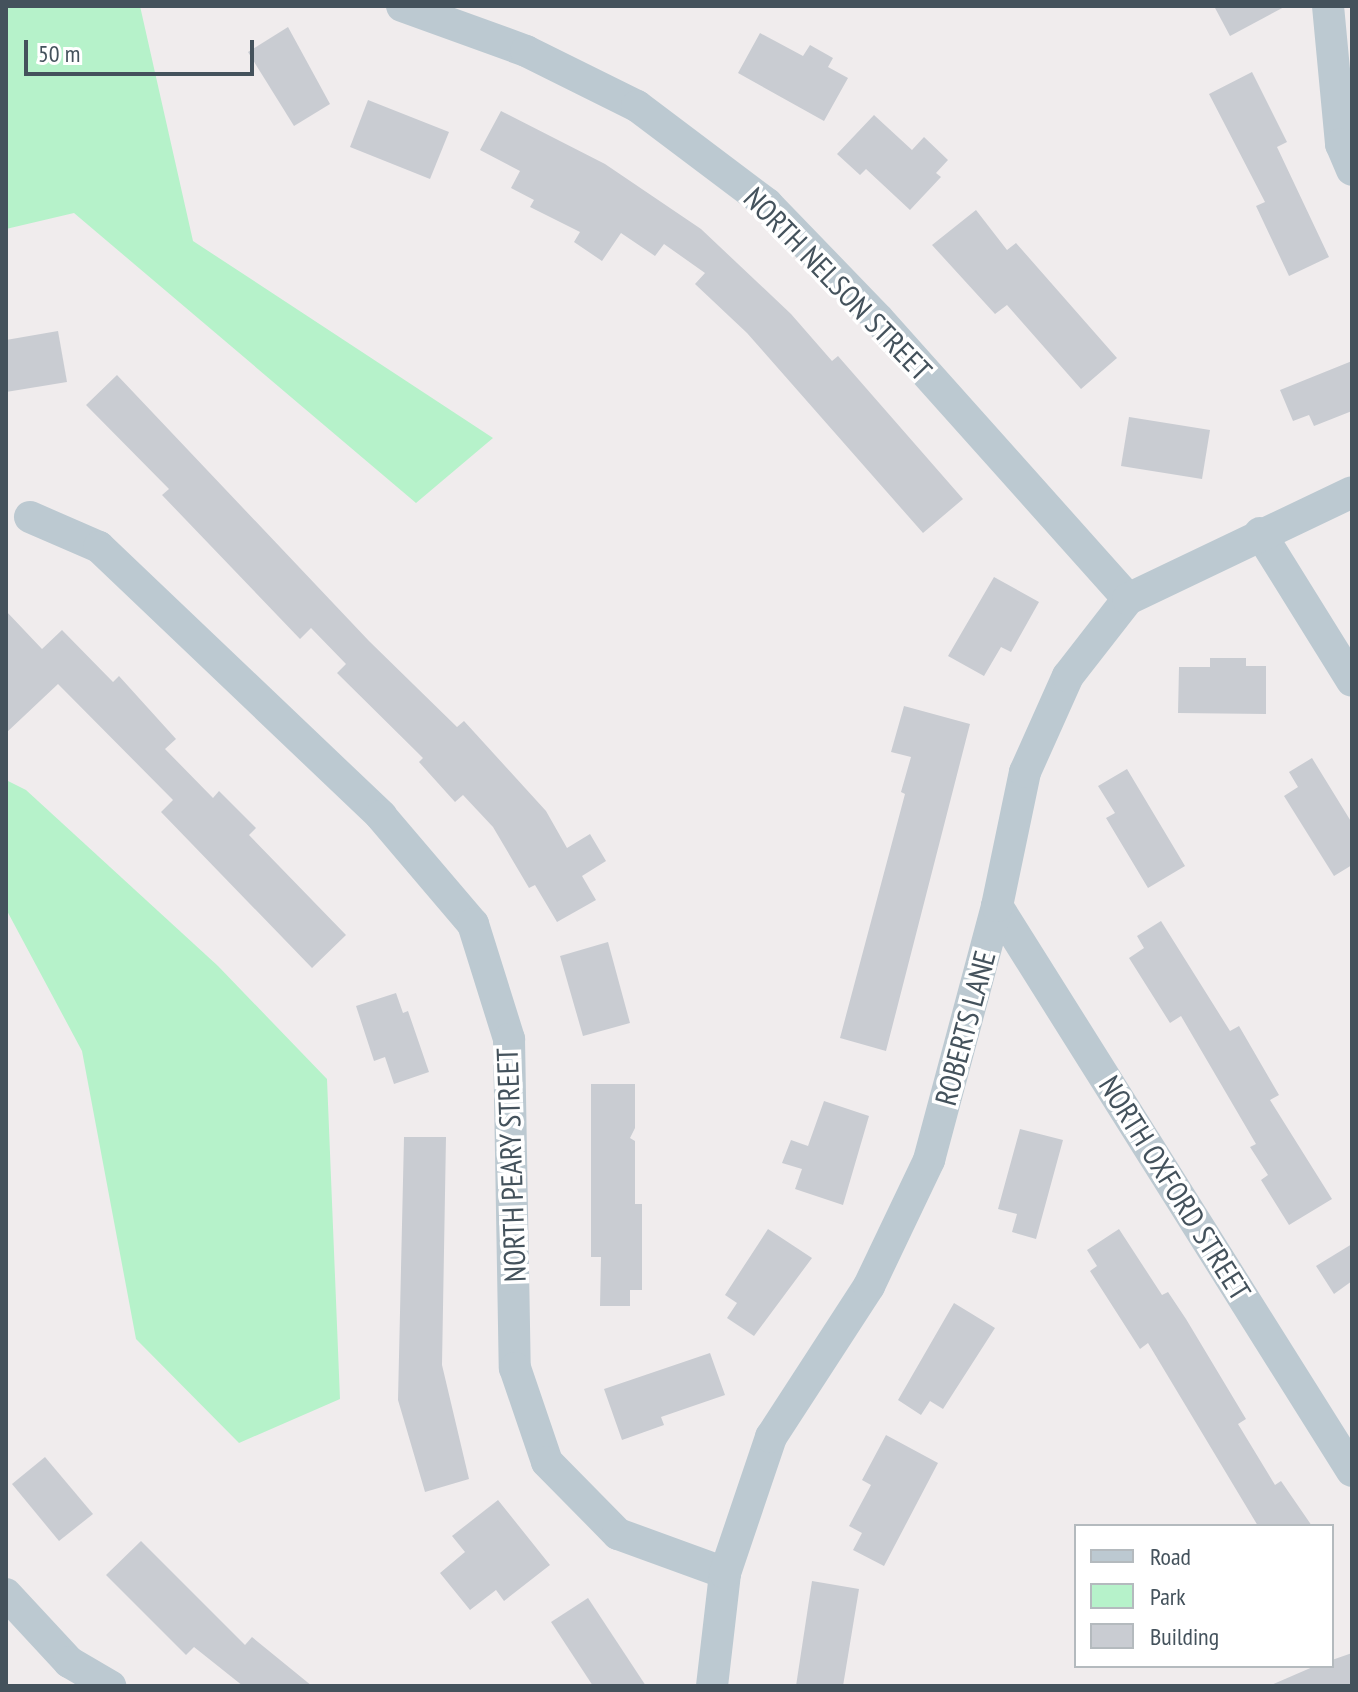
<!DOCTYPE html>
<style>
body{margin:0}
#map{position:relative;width:1358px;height:1692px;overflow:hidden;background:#f0eced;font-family:"PT Sans Narrow",sans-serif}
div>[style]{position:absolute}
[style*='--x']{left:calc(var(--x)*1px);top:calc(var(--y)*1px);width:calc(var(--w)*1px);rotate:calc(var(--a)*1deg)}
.green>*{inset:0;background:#b6f2ca}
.building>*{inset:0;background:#c9ccd2}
.street>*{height:32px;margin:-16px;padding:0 16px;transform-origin:16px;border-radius:16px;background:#bcc9d1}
span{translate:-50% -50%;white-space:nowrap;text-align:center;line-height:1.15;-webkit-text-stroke:7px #fff;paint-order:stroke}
.street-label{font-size:30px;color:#44525c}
.frame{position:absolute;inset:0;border:8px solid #44525c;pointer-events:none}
.legend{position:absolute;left:1074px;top:1524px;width:260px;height:144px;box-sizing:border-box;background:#fff;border:2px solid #b4babe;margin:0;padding:10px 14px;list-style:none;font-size:24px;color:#44525c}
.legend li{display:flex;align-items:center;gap:16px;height:40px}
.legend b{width:40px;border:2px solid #b4babe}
.scale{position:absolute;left:24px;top:40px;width:230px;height:36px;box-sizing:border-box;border:4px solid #44525c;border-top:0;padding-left:10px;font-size:24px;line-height:28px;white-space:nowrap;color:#44525c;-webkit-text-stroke:6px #fff;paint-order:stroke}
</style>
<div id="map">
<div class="green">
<div style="clip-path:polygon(6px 6px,140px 6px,193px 241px,493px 438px,416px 503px,74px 213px,6px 229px)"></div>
<div style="clip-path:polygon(6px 780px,26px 790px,218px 966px,327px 1079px,340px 1399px,239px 1443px,136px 1339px,82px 1051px,6px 909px)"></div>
</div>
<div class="building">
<div style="clip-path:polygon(1214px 6px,1286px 6px,1230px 36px)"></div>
<div style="clip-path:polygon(288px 27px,330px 104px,294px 126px,248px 52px)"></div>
<div style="clip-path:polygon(760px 33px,803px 56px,810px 45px,833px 58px,828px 67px,848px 78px,824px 121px,738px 73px)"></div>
<div style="clip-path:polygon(1252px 72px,1287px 142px,1277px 147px,1329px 257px,1289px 276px,1256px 206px,1265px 202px,1209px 94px)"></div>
<div style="clip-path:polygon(368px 100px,449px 132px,430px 179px,350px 147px)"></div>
<div style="clip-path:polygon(501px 111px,605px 164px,701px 229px,791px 314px,832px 361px,838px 356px,963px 499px,923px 533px,747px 333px,695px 284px,705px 273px,664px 244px,655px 256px,621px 233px,602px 261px,574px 242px,580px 232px,530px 207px,534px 200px,511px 188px,520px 171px,480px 150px)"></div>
<div style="clip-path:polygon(874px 115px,912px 150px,924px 137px,948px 160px,936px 173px,941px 177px,910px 210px,866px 169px,860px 175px,837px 154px)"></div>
<div style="clip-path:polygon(976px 210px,1007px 250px,1016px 243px,1117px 358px,1081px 389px,1007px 305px,995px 314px,932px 245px)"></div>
<div style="clip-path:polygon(58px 331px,67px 382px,6px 392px,6px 340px)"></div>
<div style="clip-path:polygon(1352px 361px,1352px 411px,1314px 426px,1309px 415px,1293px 421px,1280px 390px)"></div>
<div style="clip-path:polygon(117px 375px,369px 641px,457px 727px,464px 721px,546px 811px,567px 848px,590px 834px,606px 861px,582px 876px,596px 900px,557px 922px,535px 885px,529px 888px,493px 827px,463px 795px,455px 802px,419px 762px,423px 758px,337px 673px,346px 664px,311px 628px,300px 639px,162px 495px,169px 489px,86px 405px)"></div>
<div style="clip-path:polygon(1129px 417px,1210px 430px,1202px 479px,1121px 466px)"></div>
<div style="clip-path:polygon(994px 577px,1039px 602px,1011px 652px,1001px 647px,984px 676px,948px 656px)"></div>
<div style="clip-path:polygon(6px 611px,42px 649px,62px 630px,113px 682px,119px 676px,176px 739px,165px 749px,213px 798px,219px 791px,256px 828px,249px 835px,346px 935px,312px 968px,161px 812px,173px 800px,58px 684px,6px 733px)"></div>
<div style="clip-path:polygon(1210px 658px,1246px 658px,1246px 666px,1266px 666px,1266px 714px,1178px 713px,1179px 667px,1210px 667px)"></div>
<div style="clip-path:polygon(904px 706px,970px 724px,886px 1051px,840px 1038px,905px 794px,901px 792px,911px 757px,891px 752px)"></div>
<div style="clip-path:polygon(1312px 758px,1352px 823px,1352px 865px,1334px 876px,1284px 796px,1298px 787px,1289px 772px)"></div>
<div style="clip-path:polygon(1127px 769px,1185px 866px,1148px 888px,1106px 818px,1115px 813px,1098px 786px)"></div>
<div style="clip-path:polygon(1161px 921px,1230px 1031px,1239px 1026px,1279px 1095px,1270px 1100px,1332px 1199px,1289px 1225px,1261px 1180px,1268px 1175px,1250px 1147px,1256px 1144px,1181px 1016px,1170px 1023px,1129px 958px,1144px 948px,1137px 936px)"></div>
<div style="clip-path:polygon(608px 942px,630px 1023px,583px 1036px,560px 956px)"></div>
<div style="clip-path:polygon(396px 993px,403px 1013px,408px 1011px,429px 1072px,394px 1084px,385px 1057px,374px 1061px,356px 1006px)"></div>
<div style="clip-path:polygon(591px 1084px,635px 1084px,635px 1128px,630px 1138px,635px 1141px,635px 1204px,642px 1204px,642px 1290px,630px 1290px,630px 1306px,600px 1306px,601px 1257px,591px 1257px)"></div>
<div style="clip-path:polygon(824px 1101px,869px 1116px,843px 1205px,795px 1189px,802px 1169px,782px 1163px,791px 1140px,808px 1146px)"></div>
<div style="clip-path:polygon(1020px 1129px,1063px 1140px,1036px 1239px,1012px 1232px,1017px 1214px,998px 1209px)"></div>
<div style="clip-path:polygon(404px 1137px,446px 1137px,442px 1365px,469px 1479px,425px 1492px,398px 1400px)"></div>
<div style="clip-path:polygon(768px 1229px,812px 1258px,754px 1336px,727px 1318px,737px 1303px,725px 1295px)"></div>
<div style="clip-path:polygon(1119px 1229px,1162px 1295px,1168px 1292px,1186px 1319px,1246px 1419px,1238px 1424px,1275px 1485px,1281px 1481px,1312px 1526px,1258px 1526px,1148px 1343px,1140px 1349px,1090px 1271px,1097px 1266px,1087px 1250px)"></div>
<div style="clip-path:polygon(1352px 1244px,1352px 1281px,1334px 1294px,1316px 1266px)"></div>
<div style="clip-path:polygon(954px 1303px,995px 1328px,943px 1409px,930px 1401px,921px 1415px,898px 1400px)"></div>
<div style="clip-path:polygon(710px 1353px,725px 1395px,661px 1417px,664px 1425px,622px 1440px,604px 1389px)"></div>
<div style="clip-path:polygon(886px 1435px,938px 1463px,884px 1566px,853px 1550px,862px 1533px,849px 1526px,871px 1485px,862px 1480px)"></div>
<div style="clip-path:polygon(45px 1457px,93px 1514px,59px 1541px,12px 1484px)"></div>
<div style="clip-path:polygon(498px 1500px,550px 1565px,504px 1601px,496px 1590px,470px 1610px,440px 1573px,465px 1552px,452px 1536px)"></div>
<div style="clip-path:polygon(141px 1541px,245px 1645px,252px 1637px,312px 1686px,243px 1686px,194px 1647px,186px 1655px,106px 1575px)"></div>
<div style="clip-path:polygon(812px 1581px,859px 1589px,843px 1686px,796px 1686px)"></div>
<div style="clip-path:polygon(588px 1598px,646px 1686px,593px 1686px,551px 1622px)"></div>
<div style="clip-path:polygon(1352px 1653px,1352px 1686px,1269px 1686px,1315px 1666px,1332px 1666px,1332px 1660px)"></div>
</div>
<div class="street">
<div style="--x:402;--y:6;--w:132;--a:19.9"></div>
<div style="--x:526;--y:51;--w:124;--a:26.4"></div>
<div style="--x:637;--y:106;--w:163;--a:37"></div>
<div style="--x:767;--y:204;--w:160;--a:46"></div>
<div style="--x:878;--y:319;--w:375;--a:48.2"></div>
<div style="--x:1328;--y:6;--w:139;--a:84.6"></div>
<div style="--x:1341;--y:144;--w:28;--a:67"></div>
<div style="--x:30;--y:517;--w:75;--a:23.5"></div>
<div style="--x:99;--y:547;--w:390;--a:43.6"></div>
<div style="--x:381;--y:816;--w:142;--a:49.6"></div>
<div style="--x:473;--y:924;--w:121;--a:72.6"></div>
<div style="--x:509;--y:1039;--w:329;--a:89"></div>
<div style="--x:515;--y:1368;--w:99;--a:71.2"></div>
<div style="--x:547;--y:1462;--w:101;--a:45.4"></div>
<div style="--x:618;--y:1534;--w:114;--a:20"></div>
<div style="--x:1260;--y:533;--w:174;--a:58.1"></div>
<div style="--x:997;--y:906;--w:667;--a:57.86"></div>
<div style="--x:6;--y:1594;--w:93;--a:47.2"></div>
<div style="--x:69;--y:1662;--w:48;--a:30.3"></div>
<div style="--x:712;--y:1686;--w:114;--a:-83.4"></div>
<div style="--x:725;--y:1573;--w:144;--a:-71.3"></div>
<div style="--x:771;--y:1437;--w:180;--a:-57"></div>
<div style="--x:869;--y:1286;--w:140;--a:-64.5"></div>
<div style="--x:929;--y:1160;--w:263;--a:-75"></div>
<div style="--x:997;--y:906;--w:137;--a:-78.2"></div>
<div style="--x:1025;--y:772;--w:105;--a:-65.9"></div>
<div style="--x:1068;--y:676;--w:98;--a:-52.1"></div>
<div style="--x:1128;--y:599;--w:248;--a:-25.5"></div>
</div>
<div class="street-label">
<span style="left:838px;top:284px;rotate:46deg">NORTH NELSON STREET</span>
<span style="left:965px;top:1028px;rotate:-75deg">ROBERTS LANE</span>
<span style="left:511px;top:1165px;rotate:-92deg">NORTH PEARY STREET</span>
<span style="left:1175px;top:1188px;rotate:58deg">NORTH OXFORD STREET</span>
</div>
<div class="frame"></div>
<ul class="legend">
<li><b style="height:10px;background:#bcc9d1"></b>Road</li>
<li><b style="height:22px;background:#b6f2ca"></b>Park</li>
<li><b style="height:22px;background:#c9ccd2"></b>Building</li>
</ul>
<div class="scale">50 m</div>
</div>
